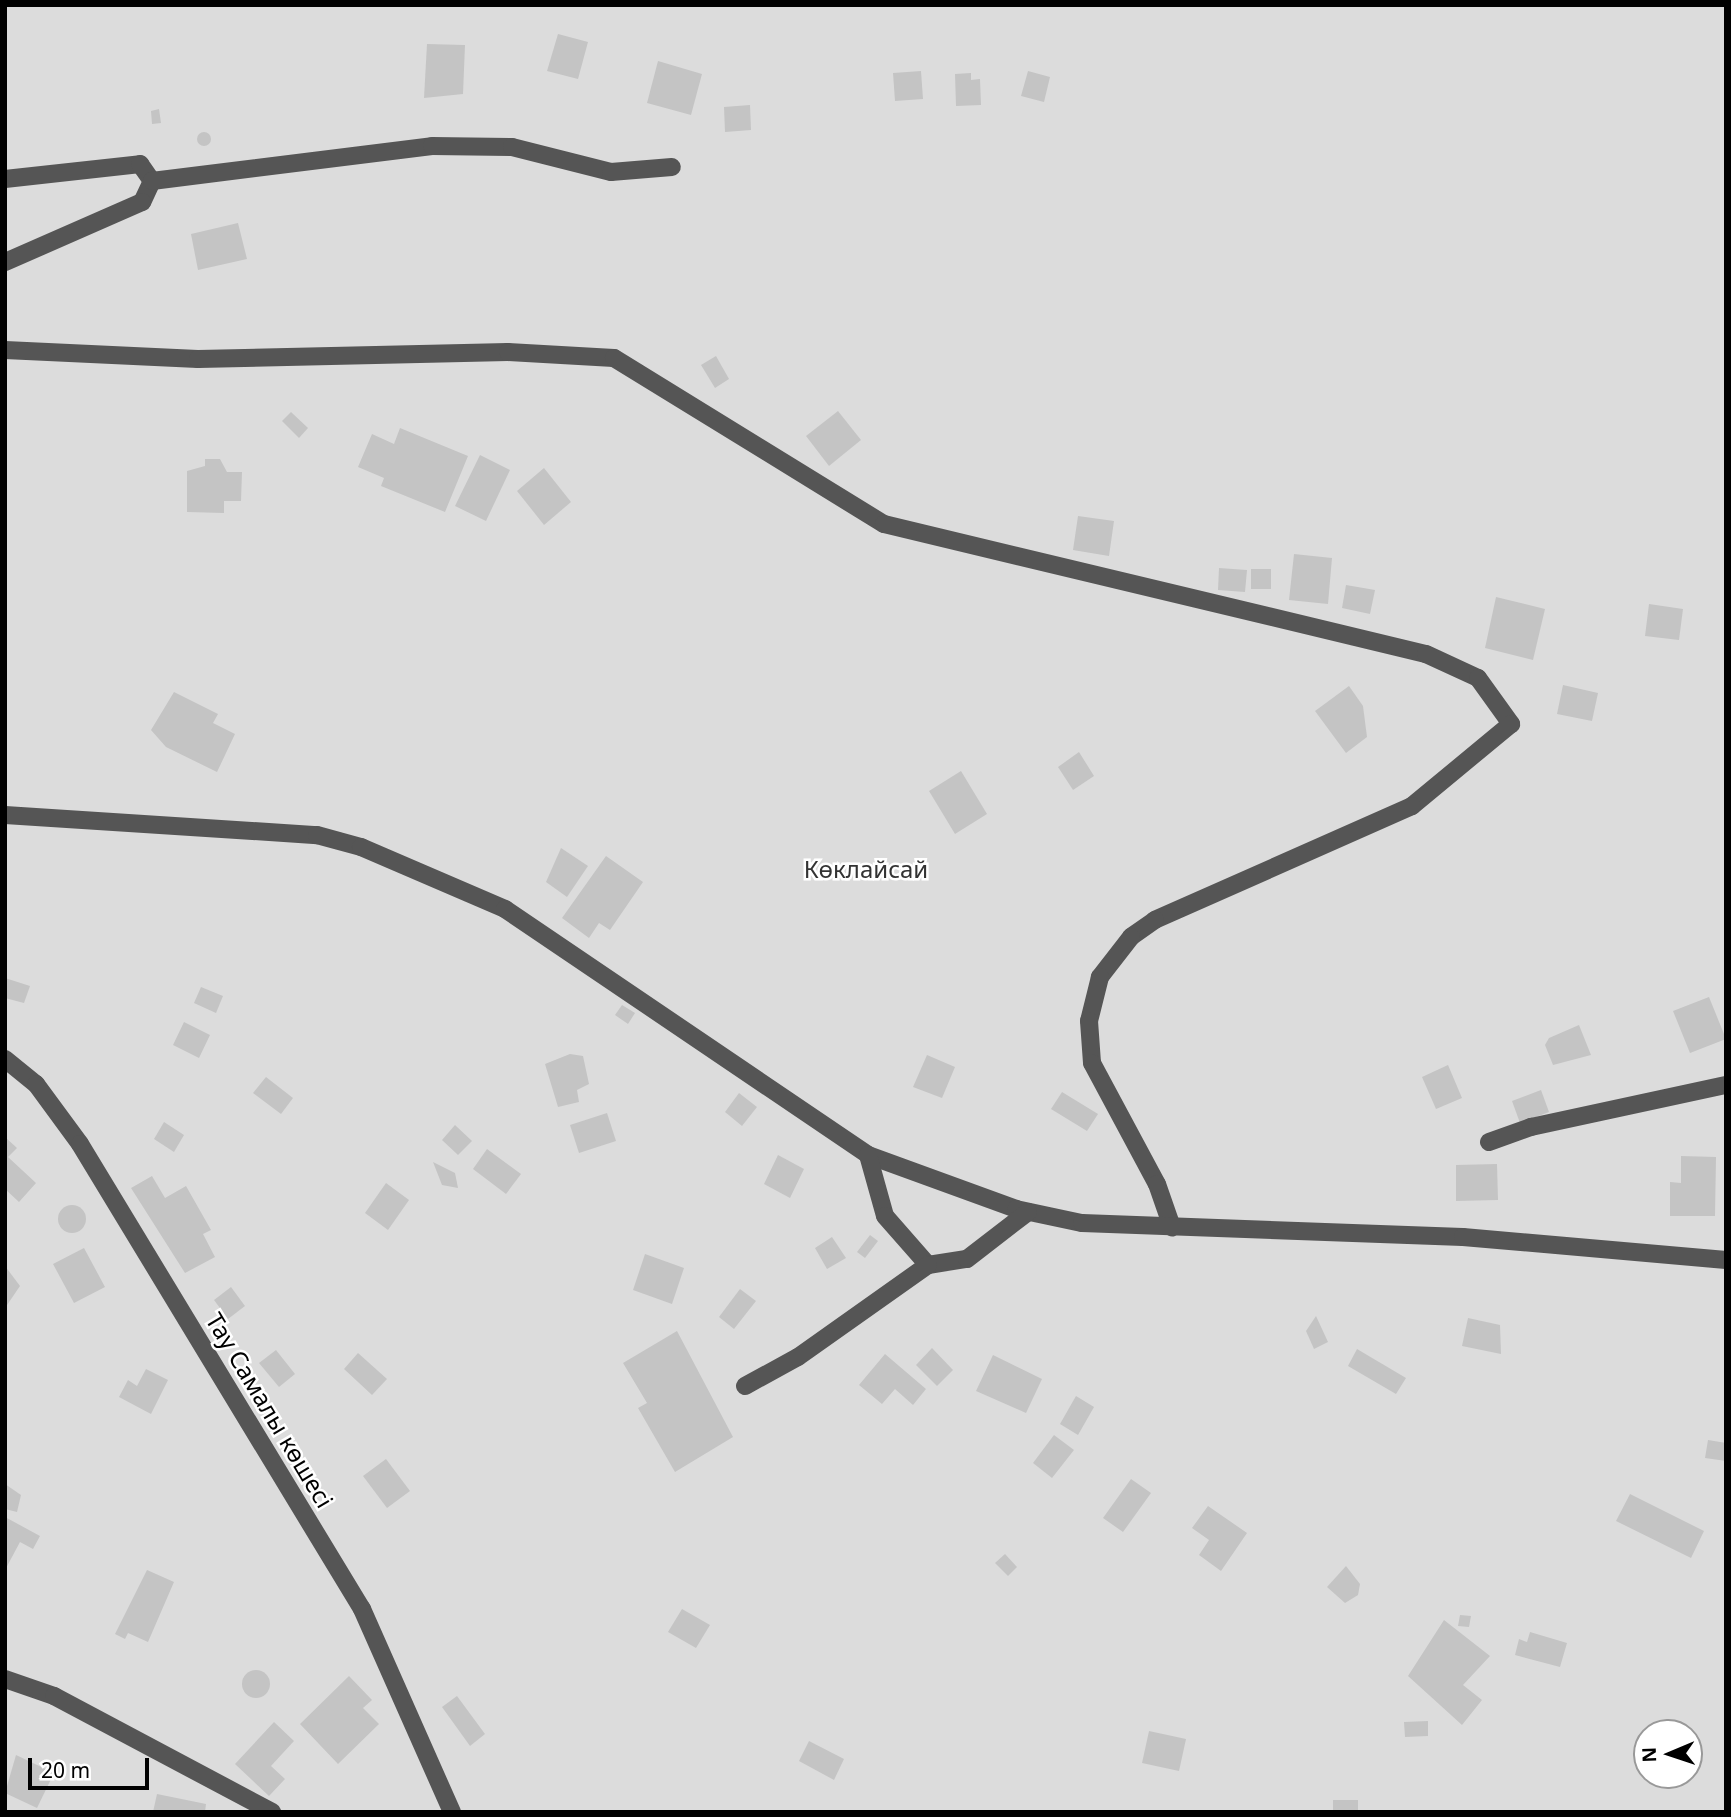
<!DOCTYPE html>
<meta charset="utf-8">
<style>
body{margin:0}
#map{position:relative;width:1731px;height:1817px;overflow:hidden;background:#fff;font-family:"Noto Sans",sans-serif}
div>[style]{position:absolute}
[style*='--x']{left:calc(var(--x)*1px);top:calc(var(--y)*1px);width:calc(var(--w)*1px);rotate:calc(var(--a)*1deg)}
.green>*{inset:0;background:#dcdcdc}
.building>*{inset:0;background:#c4c4c4}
.round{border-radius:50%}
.minor>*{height:18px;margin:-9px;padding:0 9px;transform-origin:9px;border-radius:9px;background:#555}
span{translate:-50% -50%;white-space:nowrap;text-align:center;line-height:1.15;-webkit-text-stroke:5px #fff;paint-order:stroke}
.park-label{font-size:24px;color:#333}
.street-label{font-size:24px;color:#000}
.frame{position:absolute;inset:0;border:7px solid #000;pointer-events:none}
.north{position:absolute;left:1633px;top:1719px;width:70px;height:70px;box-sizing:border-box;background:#fff;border:2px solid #999;border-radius:50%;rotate:268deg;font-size:19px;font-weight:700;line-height:28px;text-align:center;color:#000}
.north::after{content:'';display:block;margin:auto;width:24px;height:32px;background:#000;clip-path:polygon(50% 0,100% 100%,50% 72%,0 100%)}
.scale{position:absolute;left:28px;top:1758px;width:121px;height:32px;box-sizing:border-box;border:4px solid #000;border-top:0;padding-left:9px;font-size:21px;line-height:24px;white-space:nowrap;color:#000;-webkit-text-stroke:5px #fff;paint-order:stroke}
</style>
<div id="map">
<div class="green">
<div style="clip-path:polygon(evenodd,5px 5px,1726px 5px,1726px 1812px,5px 1812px,5px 5px,1647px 1733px,1689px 1733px,1689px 1775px,1647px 1775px,1647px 1733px)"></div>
</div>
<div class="building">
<div style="clip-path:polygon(558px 34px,588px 42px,578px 79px,547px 71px)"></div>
<div style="clip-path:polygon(427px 44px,465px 45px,463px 94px,424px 98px)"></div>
<div style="clip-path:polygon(658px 61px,702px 74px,691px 115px,647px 103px)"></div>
<div style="clip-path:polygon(921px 71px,923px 99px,895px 101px,893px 73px)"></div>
<div style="clip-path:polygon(1028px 71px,1050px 77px,1044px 102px,1021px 96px)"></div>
<div style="clip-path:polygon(971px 73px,971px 80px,980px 79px,981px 105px,956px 106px,955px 74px)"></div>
<div style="clip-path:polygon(750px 105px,751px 130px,725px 132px,724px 107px)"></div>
<div style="clip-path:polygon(159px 109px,161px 123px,152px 124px,151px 111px)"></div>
<div class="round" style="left:197px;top:132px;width:14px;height:14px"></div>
<div style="clip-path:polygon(238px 223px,247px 259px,198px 270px,191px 234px)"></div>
<div style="clip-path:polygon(716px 356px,729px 379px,715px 388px,701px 365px)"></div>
<div style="clip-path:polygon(838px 411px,861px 440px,829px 466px,806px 436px)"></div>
<div style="clip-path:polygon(291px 412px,308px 428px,299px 438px,282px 421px)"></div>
<div style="clip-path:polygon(400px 428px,468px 456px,445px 512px,381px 486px,384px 478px,358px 467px,372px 434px,394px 444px)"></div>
<div style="clip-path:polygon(480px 455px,510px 470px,486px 521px,455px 506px)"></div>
<div style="clip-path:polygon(205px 459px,220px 459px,227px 472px,242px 472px,241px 501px,224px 501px,224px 513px,187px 512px,187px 471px,205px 466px)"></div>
<div style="clip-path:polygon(544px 468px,571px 502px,544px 525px,517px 491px)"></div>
<div style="clip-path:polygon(1078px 516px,1114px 521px,1109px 556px,1073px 550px)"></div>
<div style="clip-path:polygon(1294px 554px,1332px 558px,1328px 604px,1289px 600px)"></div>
<div style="clip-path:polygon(1219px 568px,1247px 570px,1245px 592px,1218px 590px)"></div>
<div style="clip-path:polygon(1251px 569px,1271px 569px,1271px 589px,1251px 589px)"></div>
<div style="clip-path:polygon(1346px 585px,1375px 590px,1370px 614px,1342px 608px)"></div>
<div style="clip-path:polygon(1496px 597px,1545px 609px,1533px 660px,1485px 648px)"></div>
<div style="clip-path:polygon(1649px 604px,1683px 609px,1679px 640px,1645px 636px)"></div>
<div style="clip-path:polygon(1563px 685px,1598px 693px,1592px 721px,1557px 714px)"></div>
<div style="clip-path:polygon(1349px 686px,1363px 706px,1367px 737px,1346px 753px,1315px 711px)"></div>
<div style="clip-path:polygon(174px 692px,218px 714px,213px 723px,235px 734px,217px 772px,166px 747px,151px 730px)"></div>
<div style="clip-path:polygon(1079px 752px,1094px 776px,1073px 790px,1058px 767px)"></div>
<div style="clip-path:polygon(961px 771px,987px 814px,955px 834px,929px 791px)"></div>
<div style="clip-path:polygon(561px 848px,588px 866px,567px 897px,546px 882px)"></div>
<div style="clip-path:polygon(606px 856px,643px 882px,610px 930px,599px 923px,589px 938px,562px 918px)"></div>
<div style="clip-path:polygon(5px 978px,30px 986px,24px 1003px,5px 998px)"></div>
<div style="clip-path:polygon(201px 987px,223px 996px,216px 1013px,194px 1003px)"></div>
<div style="clip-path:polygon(1709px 997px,1726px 1039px,1690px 1053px,1673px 1011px)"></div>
<div style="clip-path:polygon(622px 1005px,635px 1013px,628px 1024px,615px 1015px)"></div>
<div style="clip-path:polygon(184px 1022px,210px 1035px,199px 1058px,173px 1045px)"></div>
<div style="clip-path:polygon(1579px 1025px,1591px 1055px,1553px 1065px,1545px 1045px,1549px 1038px)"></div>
<div style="clip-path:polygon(570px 1054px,583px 1056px,589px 1084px,577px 1090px,579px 1102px,558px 1107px,545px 1064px)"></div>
<div style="clip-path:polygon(927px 1055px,955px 1067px,942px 1098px,913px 1087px)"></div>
<div style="clip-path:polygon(1448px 1065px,1462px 1098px,1436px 1109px,1422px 1077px)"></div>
<div style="clip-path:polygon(266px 1077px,293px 1098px,281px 1114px,253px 1093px)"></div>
<div style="clip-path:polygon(1541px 1090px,1549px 1112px,1520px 1123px,1512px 1101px)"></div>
<div style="clip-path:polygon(1062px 1092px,1098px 1114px,1087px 1131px,1051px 1109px)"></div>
<div style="clip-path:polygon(739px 1093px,757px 1107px,742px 1126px,725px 1112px)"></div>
<div style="clip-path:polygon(607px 1113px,616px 1141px,579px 1153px,570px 1125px)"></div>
<div style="clip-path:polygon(164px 1122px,184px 1135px,174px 1152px,154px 1139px)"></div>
<div style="clip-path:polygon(455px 1125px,472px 1141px,458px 1155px,442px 1140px)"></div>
<div style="clip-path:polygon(5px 1137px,17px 1148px,8px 1157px,36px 1183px,19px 1202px,5px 1189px)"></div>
<div style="clip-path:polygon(487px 1149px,521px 1174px,506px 1194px,473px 1169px)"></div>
<div style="clip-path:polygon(778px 1155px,804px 1169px,790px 1198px,764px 1184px)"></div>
<div style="clip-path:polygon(1681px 1156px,1716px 1157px,1715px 1216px,1670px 1216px,1670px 1182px,1681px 1183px)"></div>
<div style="clip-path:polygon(433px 1162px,455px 1173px,458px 1188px,442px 1185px)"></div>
<div style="clip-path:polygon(1497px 1164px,1498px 1200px,1456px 1201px,1456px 1165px)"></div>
<div style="clip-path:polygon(152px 1176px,165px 1198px,186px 1186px,211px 1230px,203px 1234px,215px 1257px,185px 1273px,131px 1188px)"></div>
<div style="clip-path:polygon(386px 1183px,409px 1200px,388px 1230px,365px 1213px)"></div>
<div class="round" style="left:58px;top:1205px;width:28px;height:28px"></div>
<div style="clip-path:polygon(870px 1235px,878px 1241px,865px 1258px,857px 1252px)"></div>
<div style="clip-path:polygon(832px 1237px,846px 1258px,827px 1269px,815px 1248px)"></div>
<div style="clip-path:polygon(84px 1248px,105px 1287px,74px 1303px,53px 1264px)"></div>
<div style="clip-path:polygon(645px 1254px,684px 1268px,672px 1304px,633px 1290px)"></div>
<div style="clip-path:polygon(5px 1266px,20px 1286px,5px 1308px)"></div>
<div style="clip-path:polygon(231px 1287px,245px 1306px,228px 1319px,214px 1300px)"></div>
<div style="clip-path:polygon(740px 1289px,756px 1301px,734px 1329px,719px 1317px)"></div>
<div style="clip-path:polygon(1316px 1316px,1328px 1342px,1314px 1349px,1306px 1331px)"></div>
<div style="clip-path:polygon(1468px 1318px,1500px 1325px,1501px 1354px,1462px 1346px)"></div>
<div style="clip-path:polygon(677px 1331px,733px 1437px,675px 1472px,638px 1408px,647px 1403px,623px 1363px)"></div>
<div style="clip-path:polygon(932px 1348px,953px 1370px,937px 1386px,916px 1365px)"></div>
<div style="clip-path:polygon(1357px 1349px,1406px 1378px,1396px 1394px,1348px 1366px)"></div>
<div style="clip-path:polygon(276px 1350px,295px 1374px,279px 1387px,259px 1363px)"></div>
<div style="clip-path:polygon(358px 1353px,387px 1379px,372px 1395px,344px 1369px)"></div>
<div style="clip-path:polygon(885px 1354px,926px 1389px,913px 1405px,895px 1389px,882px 1404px,859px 1385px)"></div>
<div style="clip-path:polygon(993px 1355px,1042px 1379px,1026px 1413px,976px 1391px)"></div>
<div style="clip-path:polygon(146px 1369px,168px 1380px,151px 1414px,119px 1397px,128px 1380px,137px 1386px)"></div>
<div style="clip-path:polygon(1076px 1396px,1094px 1407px,1078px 1435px,1060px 1424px)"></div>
<div style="clip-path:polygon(1054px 1435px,1074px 1450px,1052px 1478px,1033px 1463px)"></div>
<div style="clip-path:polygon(1708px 1440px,1726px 1443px,1726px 1461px,1705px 1458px)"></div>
<div style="clip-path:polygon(386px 1459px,410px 1491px,387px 1508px,363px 1476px)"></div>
<div style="clip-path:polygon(1131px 1479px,1151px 1493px,1123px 1532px,1103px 1518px)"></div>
<div style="clip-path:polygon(5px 1484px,21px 1495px,17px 1512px,5px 1509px)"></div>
<div style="clip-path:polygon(1630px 1494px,1704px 1531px,1691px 1558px,1616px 1521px)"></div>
<div style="clip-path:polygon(1208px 1506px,1247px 1533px,1221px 1571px,1199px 1555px,1209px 1540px,1192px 1528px)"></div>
<div style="clip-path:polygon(5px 1517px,40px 1536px,33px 1549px,20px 1542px,5px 1570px)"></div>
<div style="clip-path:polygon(1005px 1554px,1017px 1567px,1008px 1576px,995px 1563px)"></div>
<div style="clip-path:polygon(1346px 1566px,1360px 1584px,1358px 1595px,1345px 1603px,1327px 1587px)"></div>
<div style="clip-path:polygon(147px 1570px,174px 1582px,148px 1642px,128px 1633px,125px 1639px,115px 1634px)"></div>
<div style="clip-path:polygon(682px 1609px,710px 1625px,696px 1648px,668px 1632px)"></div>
<div style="clip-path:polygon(1460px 1615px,1471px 1616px,1469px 1627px,1458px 1626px)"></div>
<div style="clip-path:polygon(1444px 1620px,1490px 1656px,1463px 1685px,1482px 1700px,1462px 1725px,1408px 1676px)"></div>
<div style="clip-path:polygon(1530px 1632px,1567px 1643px,1560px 1667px,1515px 1655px,1519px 1639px,1527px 1642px)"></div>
<div class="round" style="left:242px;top:1670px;width:28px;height:28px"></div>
<div style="clip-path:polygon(349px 1676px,372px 1700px,363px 1708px,379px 1724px,338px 1764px,300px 1724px)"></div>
<div style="clip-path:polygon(457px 1696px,485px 1734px,470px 1746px,442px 1707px)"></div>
<div style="clip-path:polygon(1428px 1721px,1428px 1736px,1405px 1737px,1404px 1722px)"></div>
<div style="clip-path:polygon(274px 1722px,294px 1741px,271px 1766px,285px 1779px,269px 1796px,235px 1764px)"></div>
<div style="clip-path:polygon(1149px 1731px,1186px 1739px,1179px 1771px,1142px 1763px)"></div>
<div style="clip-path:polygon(809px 1741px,844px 1759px,834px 1780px,799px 1761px)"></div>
<div style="clip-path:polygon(16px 1755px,54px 1773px,37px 1808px,5px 1793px)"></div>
<div style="clip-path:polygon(157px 1794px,206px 1804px,205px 1812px,153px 1812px)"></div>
<div style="clip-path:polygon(1333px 1800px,1358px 1800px,1358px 1812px,1333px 1812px)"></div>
</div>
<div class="minor">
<div style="--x:5;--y:179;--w:136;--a:-6.3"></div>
<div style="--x:140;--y:164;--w:21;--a:55"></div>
<div style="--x:152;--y:181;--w:23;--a:115"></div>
<div style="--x:142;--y:202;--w:150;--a:156.3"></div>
<div style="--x:152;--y:181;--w:282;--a:-7.1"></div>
<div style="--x:432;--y:146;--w:80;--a:0.7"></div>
<div style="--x:512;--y:147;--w:102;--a:14.2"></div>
<div style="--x:611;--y:172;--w:61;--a:-4.7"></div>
<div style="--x:5;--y:350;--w:193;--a:2.7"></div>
<div style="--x:198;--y:359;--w:310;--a:-1.3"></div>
<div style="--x:508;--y:352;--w:106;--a:3.2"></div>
<div style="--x:614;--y:358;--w:317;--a:31.6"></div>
<div style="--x:884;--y:524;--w:557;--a:13.49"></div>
<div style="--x:1426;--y:654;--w:57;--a:24.8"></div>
<div style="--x:1478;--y:678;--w:57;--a:54.3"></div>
<div style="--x:1511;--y:724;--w:129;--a:140.4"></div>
<div style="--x:1412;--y:806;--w:281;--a:156.1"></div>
<div style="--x:1155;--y:920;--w:29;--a:145"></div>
<div style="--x:1131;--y:937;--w:51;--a:127.8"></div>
<div style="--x:1100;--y:977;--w:45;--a:104"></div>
<div style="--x:1089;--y:1021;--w:42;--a:85.9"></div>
<div style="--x:1092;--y:1063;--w:137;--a:61.8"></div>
<div style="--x:1157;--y:1184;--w:46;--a:70.8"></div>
<div style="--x:5;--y:815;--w:313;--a:3.7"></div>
<div style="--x:317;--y:835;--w:46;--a:15.3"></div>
<div style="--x:361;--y:847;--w:157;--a:23.3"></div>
<div style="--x:505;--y:909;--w:439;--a:34.1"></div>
<div style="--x:868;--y:1155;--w:158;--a:20"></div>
<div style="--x:1016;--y:1209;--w:67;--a:12"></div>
<div style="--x:1082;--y:1223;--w:381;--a:2.1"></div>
<div style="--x:1463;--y:1237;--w:264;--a:5"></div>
<div style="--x:5;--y:1059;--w:40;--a:39"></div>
<div style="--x:36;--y:1084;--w:74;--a:53.7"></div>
<div style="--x:80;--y:1144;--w:544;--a:58.77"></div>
<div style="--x:362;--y:1609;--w:222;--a:66.1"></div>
<div style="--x:1489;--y:1142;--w:45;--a:-19.7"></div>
<div style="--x:1531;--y:1127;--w:199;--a:-12.2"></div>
<div style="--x:868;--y:1155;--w:63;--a:74.4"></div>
<div style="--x:885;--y:1216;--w:65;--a:48.7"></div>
<div style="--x:928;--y:1265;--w:39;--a:-9"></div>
<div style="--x:967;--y:1259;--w:77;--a:-37.6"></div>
<div style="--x:745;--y:1386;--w:60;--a:-28.7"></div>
<div style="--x:798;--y:1357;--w:159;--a:-35.3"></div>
<div style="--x:5;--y:1679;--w:52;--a:19.1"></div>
<div style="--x:54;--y:1696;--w:247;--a:28"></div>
</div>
<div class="park-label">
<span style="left:866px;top:869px">Көклайсай</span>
</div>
<div class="street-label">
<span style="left:270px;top:1410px;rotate:59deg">Тау Самалы көшесі</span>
</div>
<div class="frame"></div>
<div class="north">N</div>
<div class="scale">20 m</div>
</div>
